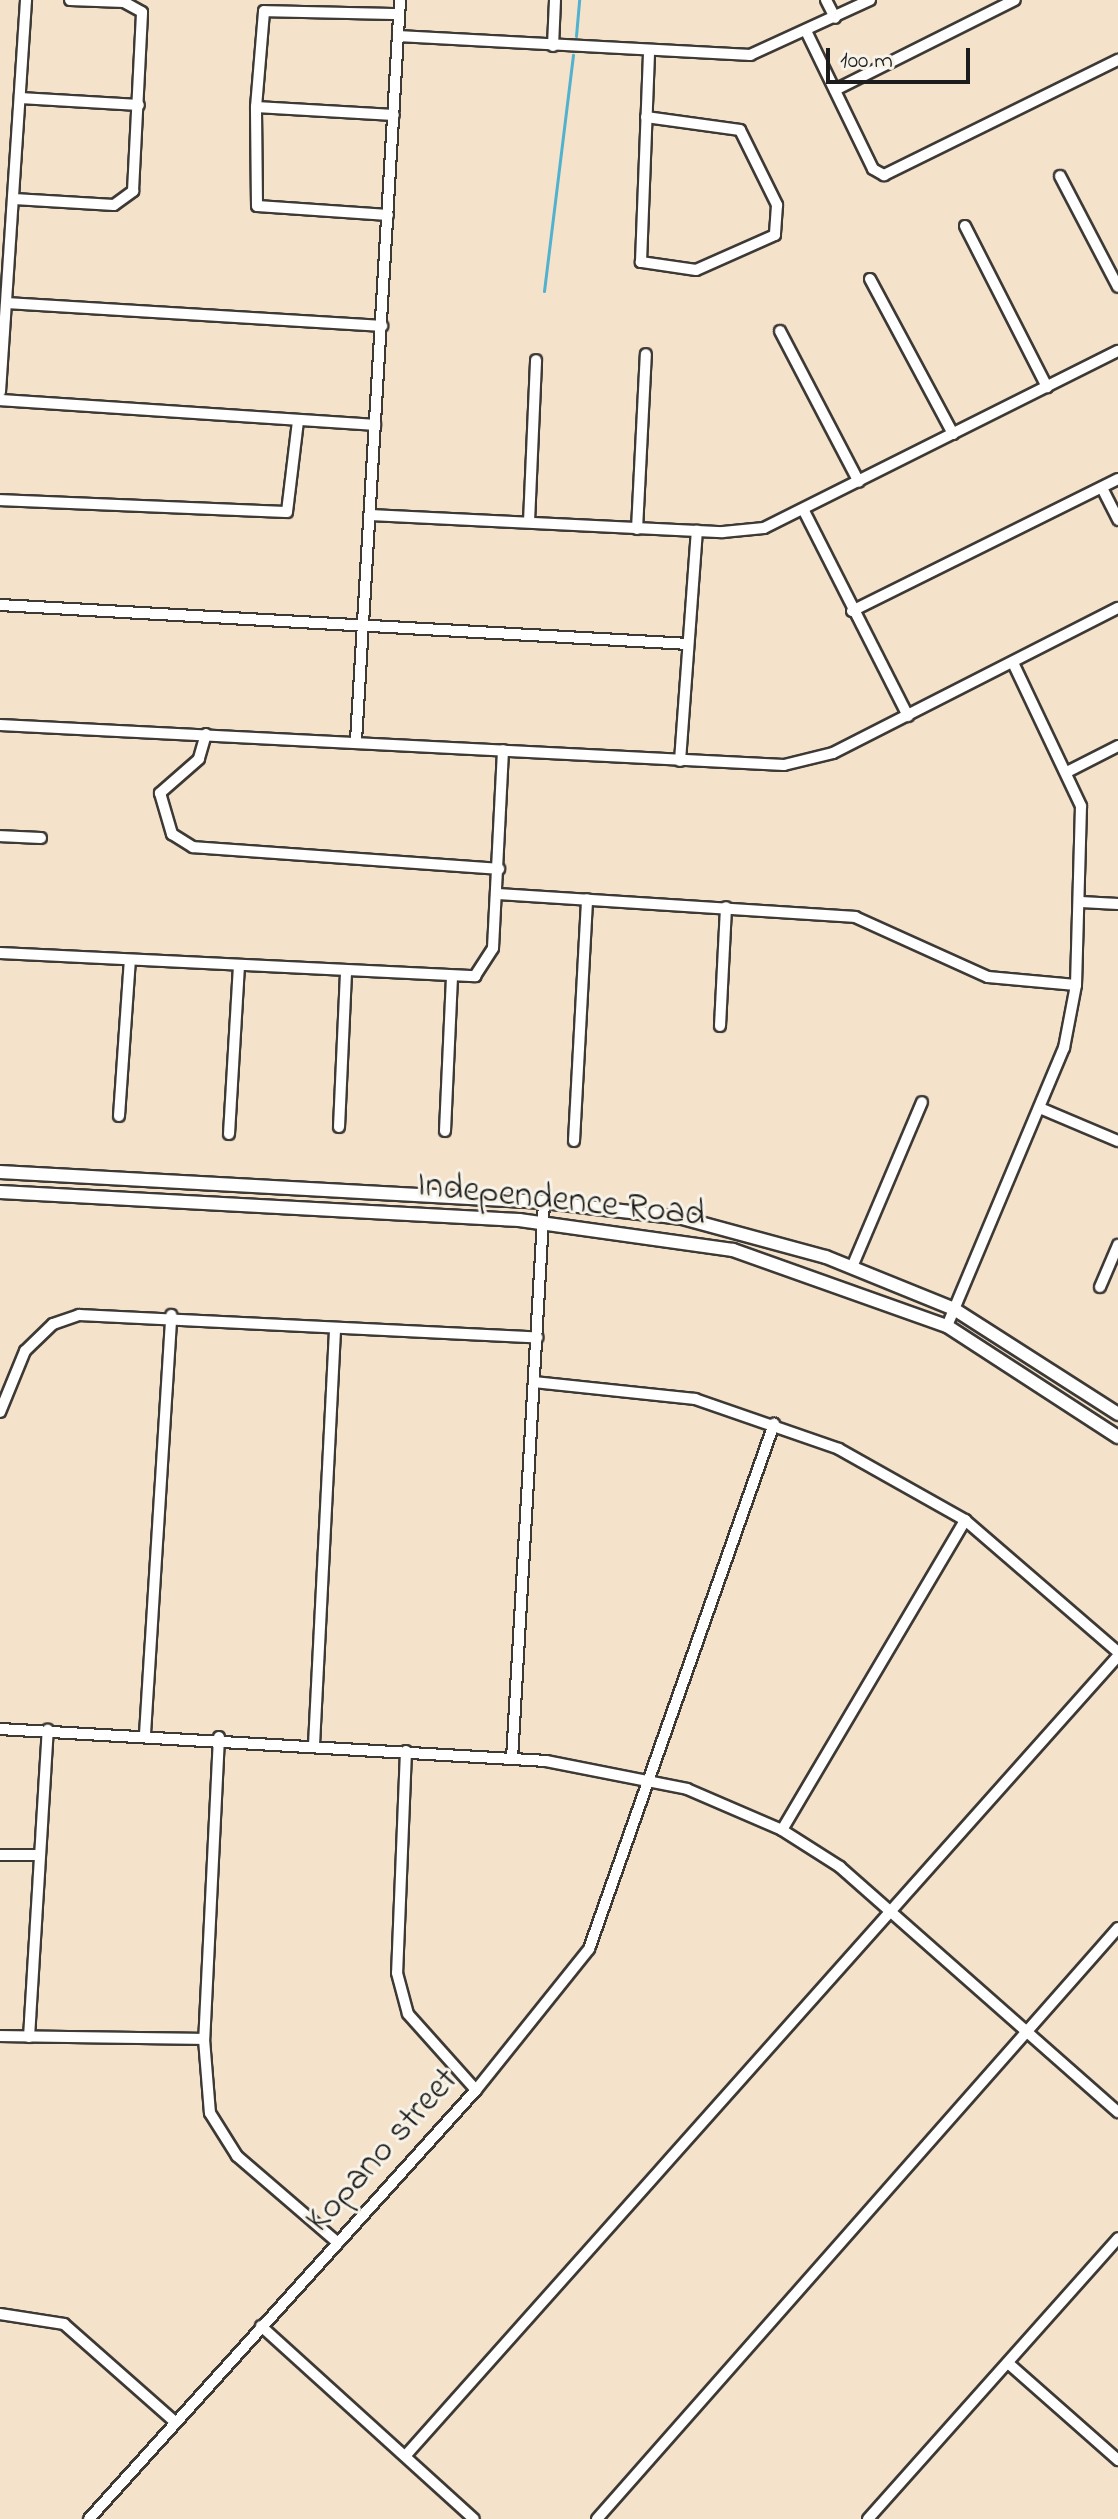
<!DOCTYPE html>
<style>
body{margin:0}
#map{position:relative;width:1118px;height:2519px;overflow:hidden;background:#f5e2cb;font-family:"Indie Flower",sans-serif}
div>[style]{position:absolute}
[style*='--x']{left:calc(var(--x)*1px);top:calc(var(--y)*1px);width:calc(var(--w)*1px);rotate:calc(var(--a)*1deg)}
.stream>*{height:3px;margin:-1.5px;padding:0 1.5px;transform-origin:1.5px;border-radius:1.5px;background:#50b2ce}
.roads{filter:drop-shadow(2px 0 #3d3a36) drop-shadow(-2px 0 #3d3a36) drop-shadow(0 2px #3d3a36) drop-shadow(0 -2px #3d3a36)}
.minor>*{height:10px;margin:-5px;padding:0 5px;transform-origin:5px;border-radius:5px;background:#fff}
.major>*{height:12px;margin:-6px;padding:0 6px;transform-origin:6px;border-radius:6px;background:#fff}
span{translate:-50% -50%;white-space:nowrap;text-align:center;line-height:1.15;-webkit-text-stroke:6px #f7f3e8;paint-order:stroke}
.street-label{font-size:36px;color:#1c1c1c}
.scale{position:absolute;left:826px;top:48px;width:144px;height:36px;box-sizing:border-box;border:4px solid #1c1c1c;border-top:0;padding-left:10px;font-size:24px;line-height:28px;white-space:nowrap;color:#1c1c1c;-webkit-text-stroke:6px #f7f3e8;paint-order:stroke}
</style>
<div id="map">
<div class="stream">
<div style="--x:576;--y:36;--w:36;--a:-85"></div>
<div style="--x:544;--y:291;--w:238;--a:-83"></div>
</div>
<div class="roads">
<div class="minor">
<div style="--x:826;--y:0;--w:20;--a:63"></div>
<div style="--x:807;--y:33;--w:151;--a:64.1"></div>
<div style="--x:873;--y:169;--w:13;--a:29"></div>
<div style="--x:884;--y:175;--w:261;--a:-26.2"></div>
<div style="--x:398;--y:36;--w:353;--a:3.1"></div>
<div style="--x:750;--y:55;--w:132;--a:-24.6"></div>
<div style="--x:553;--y:46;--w:46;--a:-87.5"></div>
<div style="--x:835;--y:90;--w:201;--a:-26.6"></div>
<div style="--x:20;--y:98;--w:119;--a:3.4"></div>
<div style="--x:256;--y:107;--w:138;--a:3.3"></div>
<div style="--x:646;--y:117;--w:95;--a:7.9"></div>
<div style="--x:740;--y:130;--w:84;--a:63.7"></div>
<div style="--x:777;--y:205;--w:30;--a:94"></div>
<div style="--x:775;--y:235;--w:86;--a:156.1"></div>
<div style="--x:696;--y:270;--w:56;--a:-171.7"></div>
<div style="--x:641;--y:262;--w:209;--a:-87.8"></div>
<div style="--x:1060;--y:176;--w:125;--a:62.4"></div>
<div style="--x:14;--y:199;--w:100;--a:3.4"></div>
<div style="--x:114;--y:205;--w:24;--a:-36"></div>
<div style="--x:133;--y:191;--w:179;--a:-87.1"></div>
<div style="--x:142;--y:12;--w:21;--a:-151"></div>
<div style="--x:124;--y:2;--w:54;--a:-177.9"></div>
<div style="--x:388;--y:215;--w:131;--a:-176.1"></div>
<div style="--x:257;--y:206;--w:99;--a:-90.6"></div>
<div style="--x:256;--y:107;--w:96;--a:-85.2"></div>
<div style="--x:264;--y:11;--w:135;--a:1.3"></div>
<div style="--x:965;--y:226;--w:181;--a:63"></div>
<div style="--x:870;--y:279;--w:176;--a:61.8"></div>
<div style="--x:7;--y:303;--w:376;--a:3.5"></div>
<div style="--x:780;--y:331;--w:170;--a:62.4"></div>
<div style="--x:0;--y:392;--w:393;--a:-86.2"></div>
<div style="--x:0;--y:400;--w:376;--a:3.8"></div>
<div style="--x:1102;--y:488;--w:36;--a:63"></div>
<div style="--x:0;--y:500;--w:287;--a:2.4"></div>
<div style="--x:287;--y:512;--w:92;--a:-83.1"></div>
<div style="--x:804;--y:511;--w:230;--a:63.1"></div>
<div style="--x:370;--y:515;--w:353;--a:2.8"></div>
<div style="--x:723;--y:532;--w:41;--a:-5.6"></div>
<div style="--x:764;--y:528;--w:396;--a:-26.6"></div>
<div style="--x:529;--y:522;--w:162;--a:-87.5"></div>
<div style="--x:637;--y:529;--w:175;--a:-87.1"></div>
<div style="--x:0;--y:605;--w:689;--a:3.24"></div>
<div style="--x:852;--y:611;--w:297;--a:-26.4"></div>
<div style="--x:0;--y:725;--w:785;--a:2.92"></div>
<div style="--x:784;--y:765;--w:50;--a:-13.8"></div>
<div style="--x:833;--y:753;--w:320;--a:-27"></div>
<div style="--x:206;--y:734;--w:26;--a:106"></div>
<div style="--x:199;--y:759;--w:52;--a:138.9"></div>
<div style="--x:160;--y:793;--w:43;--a:73.7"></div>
<div style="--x:172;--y:834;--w:25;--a:32"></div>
<div style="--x:193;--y:847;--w:307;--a:4.1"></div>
<div style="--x:356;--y:741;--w:742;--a:-86.6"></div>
<div style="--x:680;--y:761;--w:231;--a:-85.8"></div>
<div style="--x:1067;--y:772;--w:57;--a:-27"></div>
<div style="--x:0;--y:836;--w:41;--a:2.8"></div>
<div style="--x:499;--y:894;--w:357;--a:3.7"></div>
<div style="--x:855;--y:917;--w:146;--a:24.3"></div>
<div style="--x:988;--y:977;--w:88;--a:5.2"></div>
<div style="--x:1081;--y:902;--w:37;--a:3"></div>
<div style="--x:0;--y:953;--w:476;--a:2.8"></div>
<div style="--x:475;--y:976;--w:33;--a:-57"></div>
<div style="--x:493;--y:948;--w:198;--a:-87.1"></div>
<div style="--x:720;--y:1026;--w:119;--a:-87.1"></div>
<div style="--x:1040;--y:1108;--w:85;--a:22.9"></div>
<div style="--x:119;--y:1116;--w:156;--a:-86"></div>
<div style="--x:339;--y:1127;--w:156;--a:-87.4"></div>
<div style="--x:445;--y:1131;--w:153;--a:-87.4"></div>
<div style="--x:229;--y:1134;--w:169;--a:-86.6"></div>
<div style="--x:574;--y:1141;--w:242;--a:-86.9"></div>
<div style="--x:852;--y:1267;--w:179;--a:-67"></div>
<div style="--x:1100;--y:1287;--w:46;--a:-66.8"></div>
<div style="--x:947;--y:1326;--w:302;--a:-67.2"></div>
<div style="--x:1064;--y:1048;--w:64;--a:-79.2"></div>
<div style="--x:1076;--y:985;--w:179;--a:-88.4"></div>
<div style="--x:1081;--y:806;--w:158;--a:-115.4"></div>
<div style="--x:534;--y:1382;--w:162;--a:6"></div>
<div style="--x:695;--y:1399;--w:152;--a:19.1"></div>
<div style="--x:839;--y:1449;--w:145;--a:29.4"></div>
<div style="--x:965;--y:1520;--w:202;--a:40.8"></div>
<div style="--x:0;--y:1412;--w:66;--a:-67.7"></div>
<div style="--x:25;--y:1351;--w:39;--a:-44"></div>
<div style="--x:53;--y:1324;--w:28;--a:-19"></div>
<div style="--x:79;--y:1315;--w:459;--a:2.8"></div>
<div style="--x:0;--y:1729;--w:547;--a:3.35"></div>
<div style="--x:546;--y:1761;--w:144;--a:11.2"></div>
<div style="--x:687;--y:1789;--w:103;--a:23.3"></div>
<div style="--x:782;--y:1830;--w:69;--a:32.5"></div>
<div style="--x:840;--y:1867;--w:371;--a:41.4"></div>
<div style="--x:145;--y:1734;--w:420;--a:-86.4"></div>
<div style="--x:219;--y:1737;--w:302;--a:92.8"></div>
<div style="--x:204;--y:2039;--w:74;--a:85.4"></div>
<div style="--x:210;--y:2113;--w:51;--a:57.9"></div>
<div style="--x:237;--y:2156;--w:133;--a:40.7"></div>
<div style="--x:314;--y:1745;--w:417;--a:-87.1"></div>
<div style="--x:406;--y:1751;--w:222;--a:92.3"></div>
<div style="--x:397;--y:1973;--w:42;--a:75"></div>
<div style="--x:408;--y:2014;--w:102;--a:48.2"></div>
<div style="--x:512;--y:1759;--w:558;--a:-86.71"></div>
<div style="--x:782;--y:1830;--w:360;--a:-59.4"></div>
<div style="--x:0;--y:1855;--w:40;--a:0"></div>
<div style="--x:0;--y:2036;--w:204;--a:0.8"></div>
<div style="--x:29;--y:2037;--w:308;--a:-86.5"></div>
<div style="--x:0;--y:2314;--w:65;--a:8.9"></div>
<div style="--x:64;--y:2324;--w:147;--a:41.4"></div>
<div style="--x:261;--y:2326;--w:287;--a:42.2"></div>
<div style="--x:1008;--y:2363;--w:147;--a:41.4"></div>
<div style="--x:407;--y:2454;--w:1069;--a:-48.3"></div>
<div style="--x:89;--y:2519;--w:578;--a:-47.95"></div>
<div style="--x:476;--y:2090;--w:181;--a:-51.3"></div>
<div style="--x:589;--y:1949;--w:557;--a:-70.59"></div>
<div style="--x:597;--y:2519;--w:788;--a:-48.6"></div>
<div style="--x:868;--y:2519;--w:376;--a:-48.3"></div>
</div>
<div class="major">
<div style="--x:0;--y:1172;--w:545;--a:3.16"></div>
<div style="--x:544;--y:1202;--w:139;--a:6.6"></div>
<div style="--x:682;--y:1218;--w:149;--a:15.2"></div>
<div style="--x:826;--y:1257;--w:138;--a:22.1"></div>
<div style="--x:954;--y:1309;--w:195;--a:32.6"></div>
<div style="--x:0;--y:1192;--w:520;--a:3.09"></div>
<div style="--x:519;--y:1220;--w:216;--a:8"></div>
<div style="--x:733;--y:1250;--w:227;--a:19.6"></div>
<div style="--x:947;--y:1326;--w:204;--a:33"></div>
</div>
</div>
<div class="street-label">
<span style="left:561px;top:1201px;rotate:6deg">Independence Road</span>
<span style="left:383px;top:2151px;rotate:-48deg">Kopano street</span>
</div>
<div class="scale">100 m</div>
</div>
